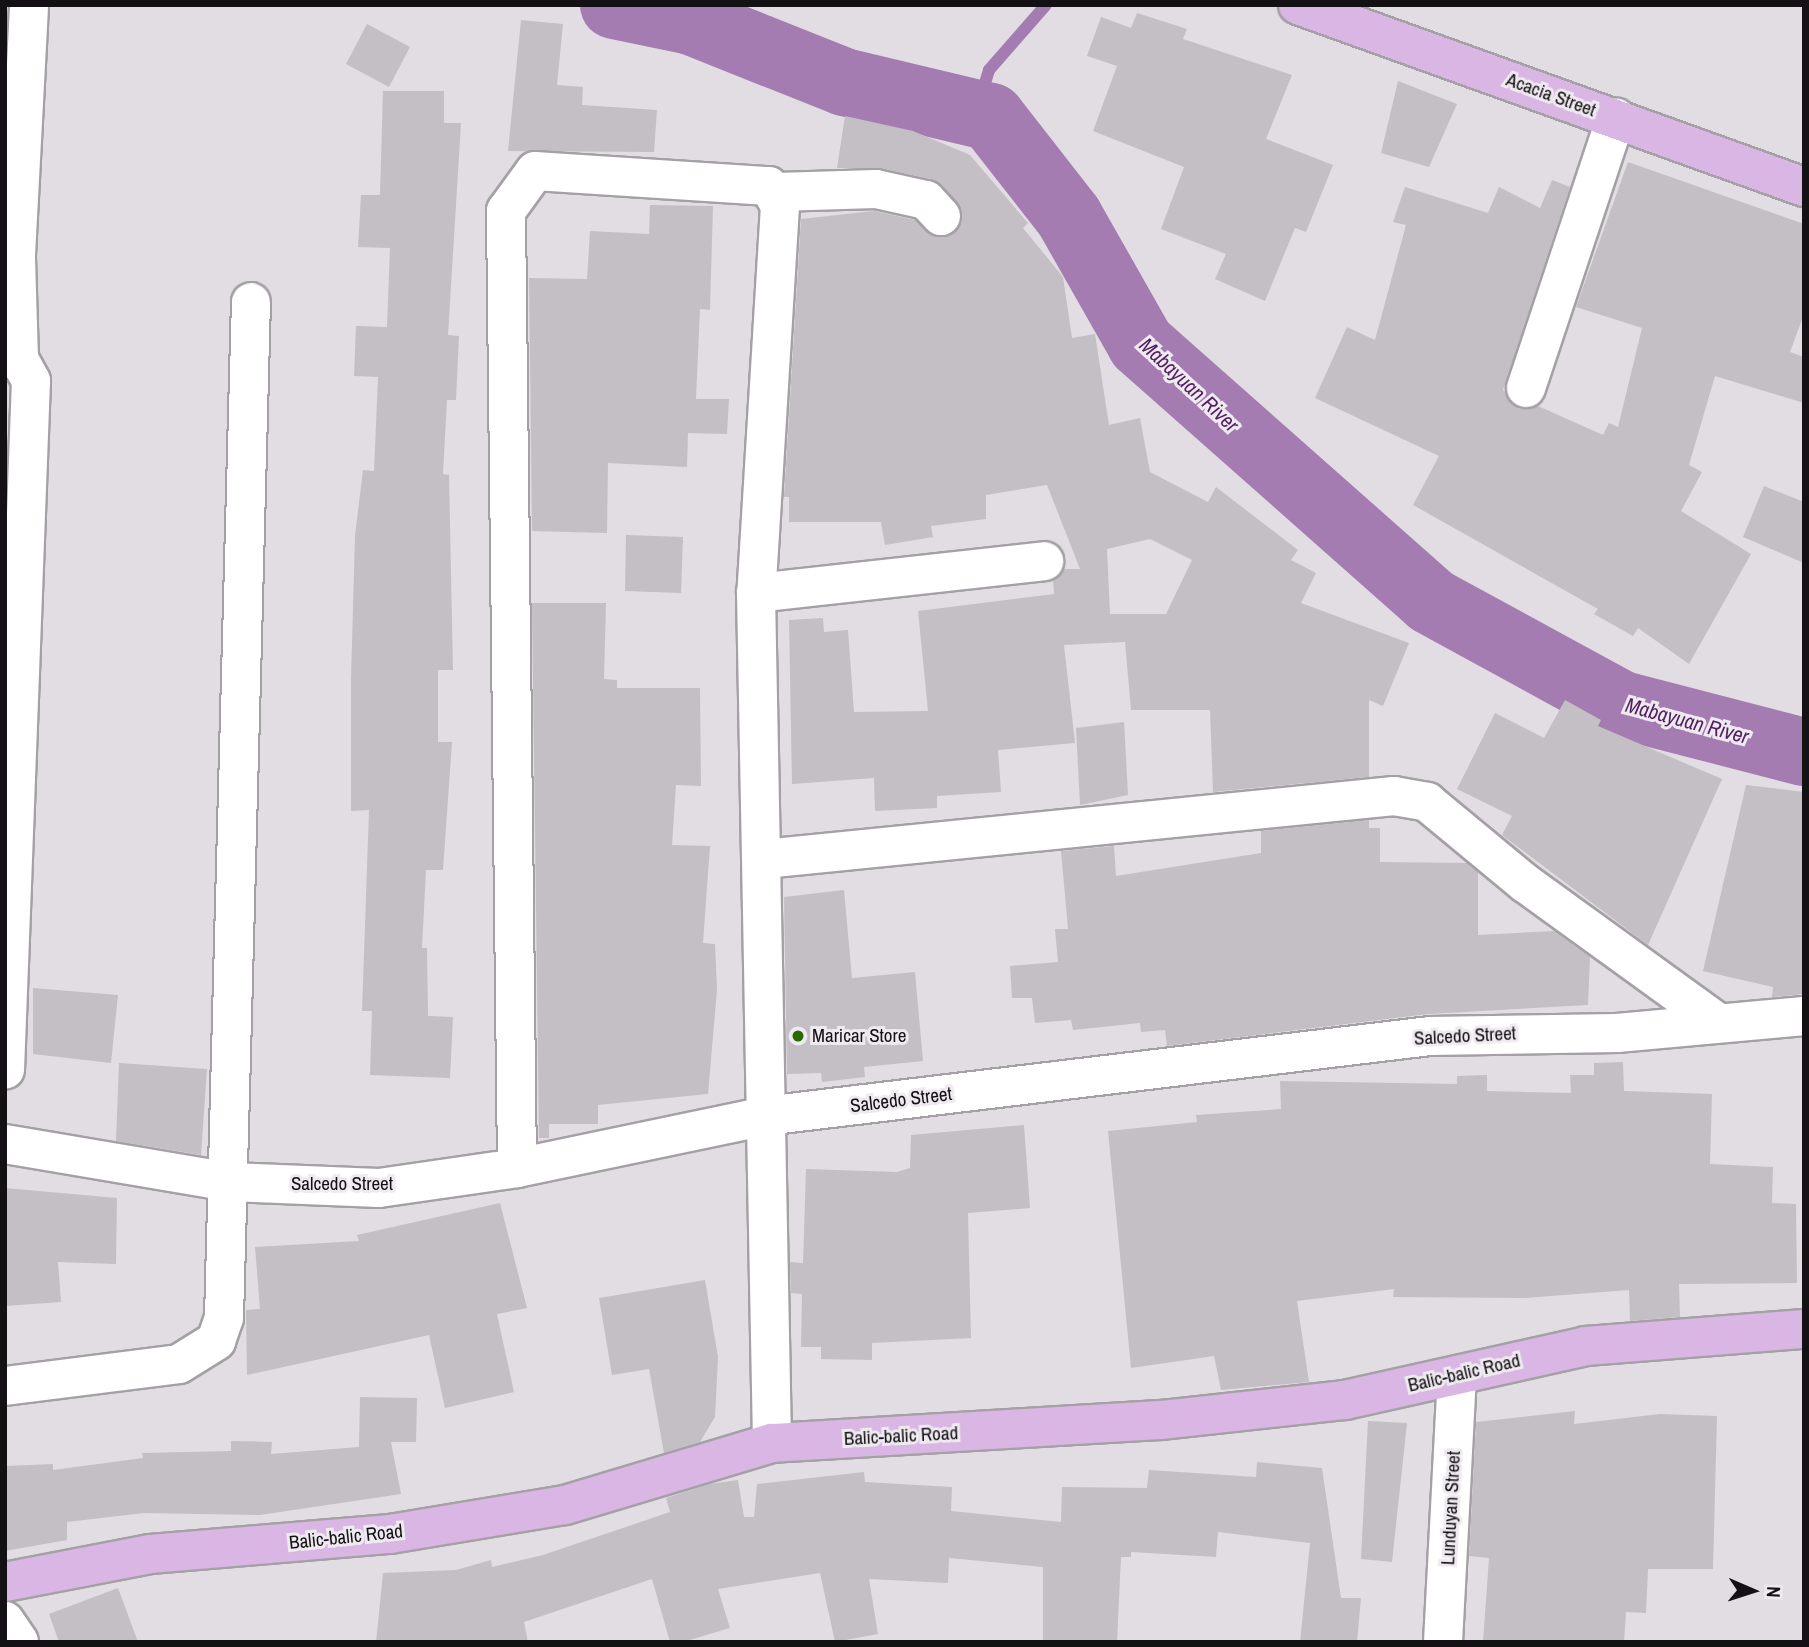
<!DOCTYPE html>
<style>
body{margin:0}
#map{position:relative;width:1809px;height:1647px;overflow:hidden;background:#e1dde3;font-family:"Archivo Narrow",sans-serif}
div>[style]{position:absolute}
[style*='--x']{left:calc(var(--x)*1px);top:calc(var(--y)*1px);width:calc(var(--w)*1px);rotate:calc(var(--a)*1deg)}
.stream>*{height:12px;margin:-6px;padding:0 6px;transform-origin:6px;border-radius:6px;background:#a57cb1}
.river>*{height:68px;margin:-34px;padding:0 34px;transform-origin:34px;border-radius:34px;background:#a57cb1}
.building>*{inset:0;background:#c3bfc5}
.roads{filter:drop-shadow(2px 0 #a5a0a6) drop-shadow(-2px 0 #a5a0a6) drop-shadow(0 2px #a5a0a6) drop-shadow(0 -2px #a5a0a6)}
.minor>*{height:38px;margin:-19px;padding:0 19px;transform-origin:19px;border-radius:19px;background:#fff}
.major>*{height:38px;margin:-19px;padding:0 19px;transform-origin:19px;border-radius:19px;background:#d9b6e3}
.dots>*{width:19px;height:19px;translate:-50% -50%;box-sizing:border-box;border:4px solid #efeaf0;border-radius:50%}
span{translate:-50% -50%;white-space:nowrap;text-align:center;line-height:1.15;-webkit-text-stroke:6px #efeaf0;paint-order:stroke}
.street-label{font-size:19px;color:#131113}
.poi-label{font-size:19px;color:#131113}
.left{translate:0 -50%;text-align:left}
.water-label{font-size:21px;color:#521f61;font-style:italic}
.frame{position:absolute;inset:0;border:7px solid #131113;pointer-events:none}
.north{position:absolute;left:1718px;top:1556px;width:70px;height:70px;-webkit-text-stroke:5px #efeaf0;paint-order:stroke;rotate:93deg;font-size:19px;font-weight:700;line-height:28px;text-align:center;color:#131113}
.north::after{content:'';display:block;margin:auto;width:24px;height:32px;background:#131113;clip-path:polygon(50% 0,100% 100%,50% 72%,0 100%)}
</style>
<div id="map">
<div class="stream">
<div style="--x:976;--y:113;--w:45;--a:-73.2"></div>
<div style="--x:989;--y:70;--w:86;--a:-48.8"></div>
</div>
<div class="river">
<div style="--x:614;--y:5;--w:79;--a:11.7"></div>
<div style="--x:691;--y:21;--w:165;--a:21.7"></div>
<div style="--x:844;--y:82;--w:151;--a:13.4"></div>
<div style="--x:991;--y:117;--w:127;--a:52"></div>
<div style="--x:1069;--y:217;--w:146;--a:60.4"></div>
<div style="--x:1141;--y:344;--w:387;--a:41.5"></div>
<div style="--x:1431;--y:601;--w:217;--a:28.6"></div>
<div style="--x:1622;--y:705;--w:188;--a:14.5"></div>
</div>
<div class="building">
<div style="clip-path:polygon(1137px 13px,1187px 29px,1183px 39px,1292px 75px,1266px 139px,1333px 165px,1306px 232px,1295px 228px,1265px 301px,1215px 279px,1226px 254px,1161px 229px,1184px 167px,1093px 131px,1117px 66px,1087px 56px,1101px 17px,1131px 28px)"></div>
<div style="clip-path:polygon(521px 20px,563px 24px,557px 85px,583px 87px,582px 105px,657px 110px,654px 152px,508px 151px)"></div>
<div style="clip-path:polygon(367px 24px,410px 47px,389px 87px,346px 64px)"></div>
<div style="clip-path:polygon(1398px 81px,1457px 104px,1429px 167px,1381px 153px)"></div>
<div style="clip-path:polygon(383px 91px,444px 91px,444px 123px,461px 123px,448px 335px,459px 336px,456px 400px,447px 400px,443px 474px,449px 475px,453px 670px,438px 670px,438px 742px,452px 742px,443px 870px,426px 870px,422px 948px,427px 948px,428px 1016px,453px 1017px,450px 1078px,370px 1075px,372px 1011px,362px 1011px,369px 810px,351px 811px,351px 679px,355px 536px,363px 470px,374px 471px,378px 377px,354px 376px,356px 326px,387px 327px,390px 248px,358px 247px,361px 195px,380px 195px)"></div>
<div style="clip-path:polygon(evenodd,845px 116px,913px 131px,970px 155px,1028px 223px,1023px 228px,1063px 277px,1072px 338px,1095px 334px,1109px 425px,1140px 418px,1150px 472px,1208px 502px,1216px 487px,1298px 550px,1291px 560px,1316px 573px,1301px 603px,1409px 643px,1383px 706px,1369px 700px,1369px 777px,1213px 792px,1210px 710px,1131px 710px,1125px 642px,1064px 645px,1075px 743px,998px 750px,1001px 792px,937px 796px,937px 808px,875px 811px,874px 778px,792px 784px,789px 620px,823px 618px,824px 632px,848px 630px,854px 712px,928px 711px,918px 611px,1054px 594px,1053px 580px,1064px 569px,1080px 569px,1047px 485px,986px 495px,986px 519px,931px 526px,933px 537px,885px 545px,881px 522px,789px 522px,789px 497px,784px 497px,801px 219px,874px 211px,915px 220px,934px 237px,945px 237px,962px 222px,957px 202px,931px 179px,880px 168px,837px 168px,845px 116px,1150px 539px,1192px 560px,1166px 614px,1110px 614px,1107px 549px,1150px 539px)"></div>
<div style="clip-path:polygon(1628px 162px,1804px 224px,1804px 314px,1790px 352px,1804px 357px,1804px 403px,1715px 376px,1689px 465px,1702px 472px,1681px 511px,1751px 554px,1689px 664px,1638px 628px,1633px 636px,1594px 614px,1598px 609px,1413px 505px,1439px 456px,1315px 398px,1347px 327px,1375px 340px,1406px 225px,1393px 222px,1405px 187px,1488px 213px,1499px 187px,1540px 208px,1552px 180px,1570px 187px,1503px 390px,1520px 409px,1538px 406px,1603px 435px,1609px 423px,1618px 427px,1642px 328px,1576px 307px)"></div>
<div style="clip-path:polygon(650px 205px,713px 206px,710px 310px,700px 309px,696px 399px,729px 399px,727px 434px,688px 433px,687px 467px,608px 463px,607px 533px,532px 531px,529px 278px,587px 279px,590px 231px,649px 234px)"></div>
<div style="clip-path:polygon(1764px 486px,1804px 502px,1804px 563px,1743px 537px)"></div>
<div style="clip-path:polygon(626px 535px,683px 537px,681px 593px,625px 591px)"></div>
<div style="clip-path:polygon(532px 603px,606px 603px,604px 679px,617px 680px,617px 688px,700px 688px,701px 786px,676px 785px,672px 845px,710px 846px,703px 943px,715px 944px,717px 990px,708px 1094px,598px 1105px,598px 1124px,549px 1124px,549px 1138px,539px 1138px)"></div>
<div style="clip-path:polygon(1565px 700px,1601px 720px,1598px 726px,1722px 779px,1648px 945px,1502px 835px,1512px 816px,1457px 789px,1495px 713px,1544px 738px)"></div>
<div style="clip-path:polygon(1124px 722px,1128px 795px,1080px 805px,1076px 728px)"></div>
<div style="clip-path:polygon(1746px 785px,1804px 792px,1804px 994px,1772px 997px,1773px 987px,1703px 971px)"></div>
<div style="clip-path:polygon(1369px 820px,1369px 828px,1380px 828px,1380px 862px,1467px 863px,1478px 872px,1478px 935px,1554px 931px,1590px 957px,1588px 1005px,1428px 1014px,1167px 1046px,1165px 1030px,1141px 1032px,1140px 1023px,1073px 1030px,1071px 1020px,1035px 1023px,1032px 998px,1012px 998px,1010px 966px,1058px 962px,1055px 929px,1068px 929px,1061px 851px,1114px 846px,1116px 876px,1261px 853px,1261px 831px)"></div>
<div style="clip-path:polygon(844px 890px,852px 978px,915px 972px,923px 1061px,864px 1067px,865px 1077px,822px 1082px,821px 1073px,787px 1074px,784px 897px)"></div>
<div style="clip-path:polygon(33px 988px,118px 995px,111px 1063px,33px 1054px)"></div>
<div style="clip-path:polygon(1623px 1062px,1624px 1091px,1712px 1094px,1710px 1164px,1773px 1167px,1772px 1203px,1796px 1204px,1797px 1283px,1679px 1284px,1680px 1317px,1630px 1321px,1629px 1290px,1525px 1298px,1393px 1297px,1394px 1289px,1297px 1301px,1309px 1382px,1221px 1390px,1214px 1356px,1131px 1368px,1108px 1131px,1197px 1122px,1196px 1115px,1281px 1109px,1280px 1081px,1457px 1084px,1457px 1076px,1487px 1075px,1487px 1091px,1571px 1093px,1570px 1075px,1594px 1075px,1594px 1063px)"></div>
<div style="clip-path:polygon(119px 1063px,207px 1069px,201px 1155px,116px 1141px)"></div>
<div style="clip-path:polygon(1024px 1125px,1030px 1208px,968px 1213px,971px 1338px,872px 1343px,872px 1360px,821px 1359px,821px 1347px,801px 1347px,802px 1294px,791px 1293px,790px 1262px,803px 1263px,806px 1169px,897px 1172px,910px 1168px,911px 1135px)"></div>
<div style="clip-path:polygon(5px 1188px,117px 1198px,116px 1264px,58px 1262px,61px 1302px,5px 1306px)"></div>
<div style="clip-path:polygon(500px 1203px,527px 1308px,497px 1314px,514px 1392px,445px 1408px,429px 1335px,247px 1375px,246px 1310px,260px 1309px,255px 1247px,359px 1241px,357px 1235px)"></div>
<div style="clip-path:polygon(705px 1280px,718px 1357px,715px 1417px,700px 1442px,664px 1453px,649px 1369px,612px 1375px,599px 1298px)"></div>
<div style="clip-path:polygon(360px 1397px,417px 1398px,416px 1442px,391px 1442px,401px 1494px,260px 1515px,144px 1513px,67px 1522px,67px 1540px,5px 1551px,5px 1466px,53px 1464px,53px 1470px,143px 1458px,142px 1453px,231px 1451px,231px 1441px,272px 1442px,271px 1454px,359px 1447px)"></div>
<div style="clip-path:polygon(1575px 1411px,1574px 1424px,1660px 1414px,1717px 1416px,1713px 1569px,1648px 1569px,1646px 1613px,1626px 1612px,1624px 1642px,1483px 1642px,1489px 1558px,1469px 1556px,1476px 1422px)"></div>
<div style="clip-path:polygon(1368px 1421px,1407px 1423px,1392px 1562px,1361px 1559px)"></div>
<div style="clip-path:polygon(1257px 1462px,1322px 1468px,1341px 1598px,1361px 1598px,1357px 1642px,1300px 1642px,1310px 1543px,1218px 1532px,1216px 1557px,1131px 1552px,1131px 1557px,1121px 1557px,1117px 1642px,1043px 1642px,1043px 1567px,949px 1558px,948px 1583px,869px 1579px,878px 1634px,835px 1642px,820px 1573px,718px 1589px,730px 1628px,683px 1642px,670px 1642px,652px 1579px,524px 1622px,528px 1642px,376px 1642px,383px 1573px,456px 1570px,491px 1560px,492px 1567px,543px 1555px,670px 1512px,666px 1498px,710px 1484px,738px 1480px,744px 1517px,754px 1517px,757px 1484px,864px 1472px,865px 1482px,952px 1487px,951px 1511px,1061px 1522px,1062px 1487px,1147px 1488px,1149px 1470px,1256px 1477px)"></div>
<div style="clip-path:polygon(118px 1588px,138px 1642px,59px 1642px,49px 1614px)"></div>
</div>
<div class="roads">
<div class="minor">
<div style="--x:777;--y:192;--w:99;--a:-1.7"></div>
<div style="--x:876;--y:189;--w:51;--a:12.4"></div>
<div style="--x:926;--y:200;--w:22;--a:47"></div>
<div style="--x:5;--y:359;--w:14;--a:0"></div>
<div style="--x:19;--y:359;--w:25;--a:61"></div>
<div style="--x:31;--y:381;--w:689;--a:92.16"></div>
<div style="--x:19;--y:359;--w:104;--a:-91.7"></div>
<div style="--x:16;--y:255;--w:250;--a:-87"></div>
<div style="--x:1526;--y:388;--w:285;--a:-71.6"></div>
<div style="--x:756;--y:593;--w:290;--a:-6.3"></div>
<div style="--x:764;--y:859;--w:633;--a:-5.71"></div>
<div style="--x:1394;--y:796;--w:34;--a:10"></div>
<div style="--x:1427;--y:802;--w:127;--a:39.6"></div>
<div style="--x:1525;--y:883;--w:237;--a:35.9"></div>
<div style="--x:5;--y:1144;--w:228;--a:9.6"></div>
<div style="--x:230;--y:1182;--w:149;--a:2.3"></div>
<div style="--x:379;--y:1188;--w:139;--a:-8.2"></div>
<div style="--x:517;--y:1168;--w:253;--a:-11.8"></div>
<div style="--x:765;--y:1116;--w:670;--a:-6.86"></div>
<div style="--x:1430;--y:1036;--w:187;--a:-0.9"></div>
<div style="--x:1617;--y:1033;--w:188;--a:-5.2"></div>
<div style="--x:517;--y:1168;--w:957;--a:-90.66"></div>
<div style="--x:506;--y:211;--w:49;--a:-54.1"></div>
<div style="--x:535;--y:171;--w:234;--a:3.7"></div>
<div style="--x:769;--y:186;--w:23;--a:61"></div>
<div style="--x:780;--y:206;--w:388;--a:93.5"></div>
<div style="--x:756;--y:593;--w:850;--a:88.92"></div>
<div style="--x:5;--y:1386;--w:175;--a:-7.2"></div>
<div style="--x:179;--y:1364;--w:44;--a:-31.9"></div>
<div style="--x:216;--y:1341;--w:24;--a:-71"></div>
<div style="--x:224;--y:1318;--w:1016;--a:-88.48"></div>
<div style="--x:5;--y:1621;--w:25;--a:56"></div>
<div style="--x:1443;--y:1642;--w:267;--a:-87"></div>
</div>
<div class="major">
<div style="--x:1298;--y:5;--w:538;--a:19.78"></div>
<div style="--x:5;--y:1582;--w:148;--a:-10.9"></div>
<div style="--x:150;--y:1554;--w:241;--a:-4.8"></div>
<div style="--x:390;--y:1534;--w:177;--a:-9.4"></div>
<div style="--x:565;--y:1505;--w:216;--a:-16.7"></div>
<div style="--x:772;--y:1443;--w:390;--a:-3.4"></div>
<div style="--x:1161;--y:1420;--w:185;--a:-6.2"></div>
<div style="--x:1345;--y:1400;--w:247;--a:-12.6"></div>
<div style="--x:1586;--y:1346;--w:219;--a:-4.5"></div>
</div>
</div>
<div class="dots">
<div style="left:798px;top:1036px;background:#276a00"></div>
</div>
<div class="street-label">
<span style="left:1551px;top:95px;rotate:20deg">Acacia Street</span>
<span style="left:1465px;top:1036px;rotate:-3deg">Salcedo Street</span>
<span style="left:901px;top:1100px;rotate:-7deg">Salcedo Street</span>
<span style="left:342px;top:1184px">Salcedo Street</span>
<span style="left:1464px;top:1373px;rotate:-13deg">Balic-balic Road</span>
<span style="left:901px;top:1436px;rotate:-3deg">Balic-balic Road</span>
<span style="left:1451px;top:1508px;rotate:-87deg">Lunduyan Street</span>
<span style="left:346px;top:1537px;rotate:-6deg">Balic-balic Road</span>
</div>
<div class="poi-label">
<span class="left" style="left:812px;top:1036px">Maricar Store</span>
</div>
<div class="water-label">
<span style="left:1189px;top:385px;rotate:43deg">Mabayuan River</span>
<span style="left:1687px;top:721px;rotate:15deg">Mabayuan River</span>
</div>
<div class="frame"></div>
<div class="north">N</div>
</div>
